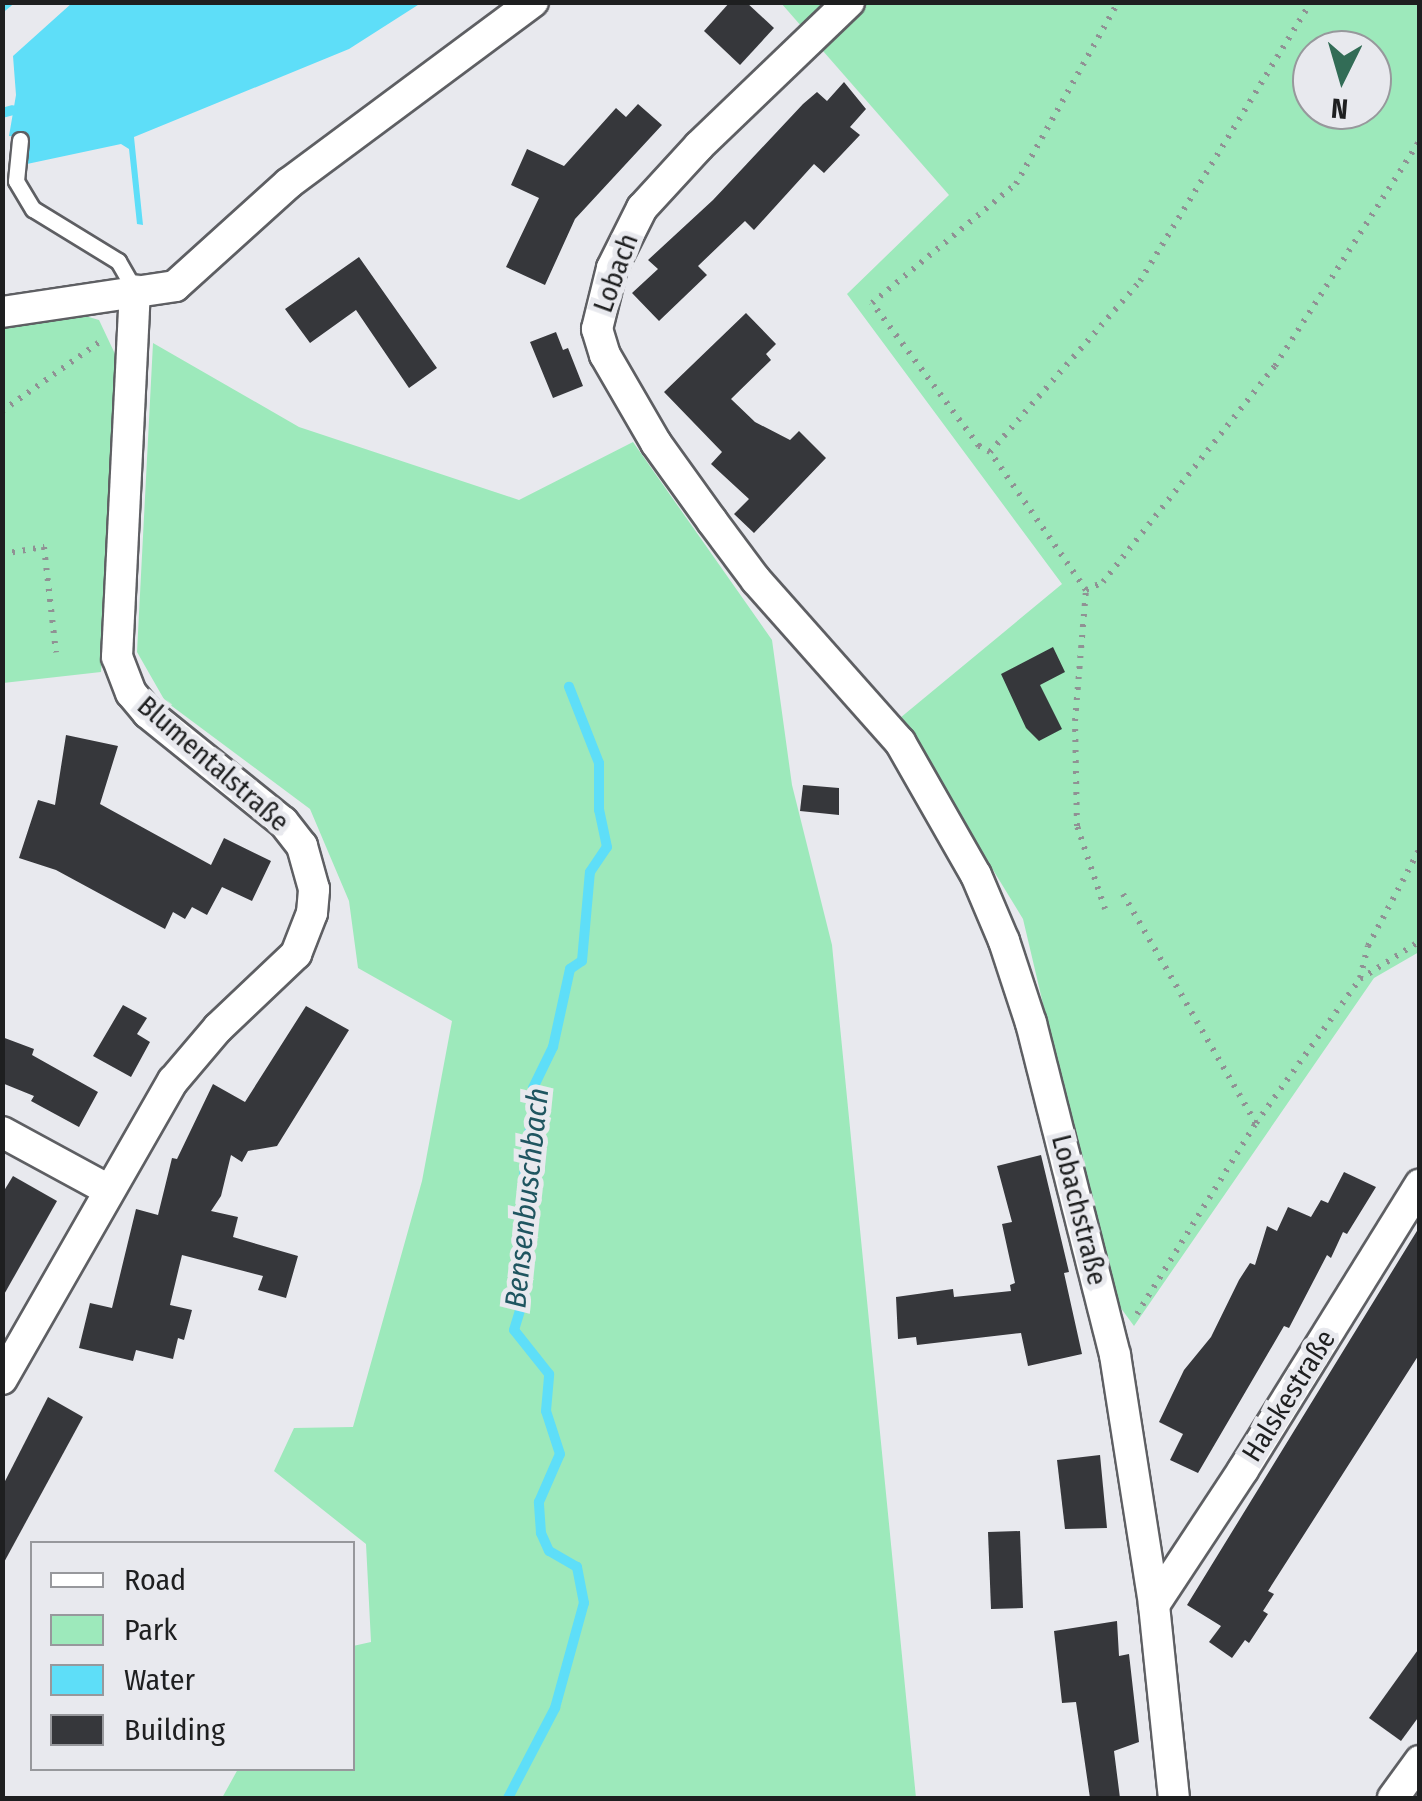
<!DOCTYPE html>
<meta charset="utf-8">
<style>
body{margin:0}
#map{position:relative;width:1422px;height:1801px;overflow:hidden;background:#e8e9ee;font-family:"Fira Sans Condensed",sans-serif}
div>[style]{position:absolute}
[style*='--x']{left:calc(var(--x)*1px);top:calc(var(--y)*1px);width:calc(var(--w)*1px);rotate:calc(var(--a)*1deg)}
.green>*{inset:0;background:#9de9bb}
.water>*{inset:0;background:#5edef8}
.stream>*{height:10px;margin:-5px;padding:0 5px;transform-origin:5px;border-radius:5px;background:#5edef8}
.building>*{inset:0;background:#36373b}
.path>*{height:6px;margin-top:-3px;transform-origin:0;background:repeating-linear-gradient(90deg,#909194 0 2.5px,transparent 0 10.5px)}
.roads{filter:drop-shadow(2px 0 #5e5f63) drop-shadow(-2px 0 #5e5f63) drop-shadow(0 2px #5e5f63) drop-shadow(0 -2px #5e5f63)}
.service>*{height:15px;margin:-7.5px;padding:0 7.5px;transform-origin:7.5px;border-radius:7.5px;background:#fff}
.minor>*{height:30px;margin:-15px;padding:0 15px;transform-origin:15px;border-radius:15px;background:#fff}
span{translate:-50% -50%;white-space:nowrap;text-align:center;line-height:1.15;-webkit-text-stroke:10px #e8e9ee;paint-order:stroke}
.street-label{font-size:28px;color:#1e1f20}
.water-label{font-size:30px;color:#1f5560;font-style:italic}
.frame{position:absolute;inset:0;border:5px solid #1e1f20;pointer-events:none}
.legend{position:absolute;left:30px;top:1541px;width:325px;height:230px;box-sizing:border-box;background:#e8e9ee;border:2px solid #97989c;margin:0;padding:12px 18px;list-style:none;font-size:30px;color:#1e1f20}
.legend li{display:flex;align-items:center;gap:20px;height:50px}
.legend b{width:50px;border:2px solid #97989c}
.north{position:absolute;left:1292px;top:30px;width:100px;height:100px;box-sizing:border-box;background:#e8e9ee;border:2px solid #97989c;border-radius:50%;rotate:185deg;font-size:28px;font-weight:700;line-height:40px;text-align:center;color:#1e1f20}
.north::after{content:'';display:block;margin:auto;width:35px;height:45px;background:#326c56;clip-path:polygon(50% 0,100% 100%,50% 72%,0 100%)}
</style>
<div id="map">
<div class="green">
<div style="clip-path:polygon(evenodd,781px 3px,1419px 3px,1419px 952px,1374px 978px,1134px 1326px,1112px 1296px,1023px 919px,900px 718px,1062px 584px,847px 294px,949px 195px,781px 3px,1312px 50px,1372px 50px,1372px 110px,1312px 110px,1312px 50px)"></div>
<div style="clip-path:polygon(82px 315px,99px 320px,116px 356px,101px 672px,3px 683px,2px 321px)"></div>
<div style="clip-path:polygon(153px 343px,299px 427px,519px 500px,633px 442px,772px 640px,792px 785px,832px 945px,916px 1798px,222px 1798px,238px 1769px,352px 1768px,353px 1646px,371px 1642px,366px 1544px,274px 1471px,294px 1428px,353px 1427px,422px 1181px,452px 1021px,358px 968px,349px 901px,310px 809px,165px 701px,137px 652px)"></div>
</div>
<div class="water">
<div style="clip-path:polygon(72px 3px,421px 3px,349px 49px,134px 137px,143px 225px,137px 224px,129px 149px,121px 144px,27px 164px,29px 138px,9px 136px,16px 95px,13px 56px)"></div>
</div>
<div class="stream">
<div style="--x:2;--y:7;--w:8;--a:-40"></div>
<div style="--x:2;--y:113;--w:11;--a:-15"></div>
<div style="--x:508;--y:1798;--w:102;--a:-62.4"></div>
<div style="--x:555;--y:1708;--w:109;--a:-74.6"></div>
<div style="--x:584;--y:1603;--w:37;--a:-101"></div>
<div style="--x:577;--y:1567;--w:32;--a:-150"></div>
<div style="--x:549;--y:1551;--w:20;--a:-114"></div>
<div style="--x:541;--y:1533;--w:31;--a:-94"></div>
<div style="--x:539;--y:1502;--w:52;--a:-66.4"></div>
<div style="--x:560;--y:1454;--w:45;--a:-108"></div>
<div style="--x:546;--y:1411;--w:37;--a:-85"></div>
<div style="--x:549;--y:1374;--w:56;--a:-128.5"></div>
<div style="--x:514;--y:1330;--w:21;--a:-73"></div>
<div style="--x:520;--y:1310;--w:37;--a:-96"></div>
<div style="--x:516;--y:1273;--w:130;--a:-85.2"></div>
<div style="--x:527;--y:1143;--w:45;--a:-78.4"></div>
<div style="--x:536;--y:1099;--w:11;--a:-105"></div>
<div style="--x:533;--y:1088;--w:46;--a:-64"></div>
<div style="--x:553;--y:1047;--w:80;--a:-77.7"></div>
<div style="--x:570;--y:969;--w:14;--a:-34"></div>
<div style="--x:582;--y:961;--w:89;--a:-84.9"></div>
<div style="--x:590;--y:872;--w:30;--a:-56"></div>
<div style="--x:607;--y:847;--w:38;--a:-102"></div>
<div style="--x:599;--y:810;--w:47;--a:-90"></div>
<div style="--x:599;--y:763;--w:82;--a:-111.5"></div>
</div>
<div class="building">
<div style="clip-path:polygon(730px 2px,746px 2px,774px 28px,740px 65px,704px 31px)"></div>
<div style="clip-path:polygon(844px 82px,866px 109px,850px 127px,860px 135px,824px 173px,814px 164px,754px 230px,745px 221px,698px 266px,707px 275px,659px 321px,632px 293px,658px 269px,648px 260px,713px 200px,803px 104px,817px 92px,827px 101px)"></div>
<div style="clip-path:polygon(638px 104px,662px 125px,575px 219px,545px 285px,506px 267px,539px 198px,511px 185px,527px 149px,564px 166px,616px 108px,626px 117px)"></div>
<div style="clip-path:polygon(359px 257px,437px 368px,409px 388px,356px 310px,310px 343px,285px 309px)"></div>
<div style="clip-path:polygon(746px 313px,776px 344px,766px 354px,771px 360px,731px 399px,755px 422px,790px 440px,799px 431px,826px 458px,754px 533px,734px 514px,749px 499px,711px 464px,722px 452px,664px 392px)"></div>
<div style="clip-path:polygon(556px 332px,563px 350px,568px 348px,583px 386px,553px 398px,530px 342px)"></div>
<div style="clip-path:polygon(1053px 647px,1065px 672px,1040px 685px,1062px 729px,1039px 741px,1026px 728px,1001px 674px)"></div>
<div style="clip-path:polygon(66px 735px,118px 746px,100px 804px,211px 865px,224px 838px,271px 861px,252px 901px,222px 887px,207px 915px,192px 907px,185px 919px,173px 912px,165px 929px,56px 870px,19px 858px,38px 800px,55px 805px)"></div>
<div style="clip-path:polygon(803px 785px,839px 788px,839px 815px,800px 811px)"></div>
<div style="clip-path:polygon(123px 1005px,147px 1018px,137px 1034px,150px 1042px,131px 1077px,93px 1056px)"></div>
<div style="clip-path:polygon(306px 1006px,349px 1030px,277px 1146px,248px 1151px,242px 1162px,231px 1155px,221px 1196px,211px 1211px,238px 1217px,233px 1237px,298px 1256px,286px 1298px,258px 1290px,263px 1276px,182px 1255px,170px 1305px,192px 1310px,184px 1340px,178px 1338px,173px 1359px,136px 1350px,133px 1361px,79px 1348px,90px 1303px,112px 1308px,136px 1209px,158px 1215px,172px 1158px,177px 1159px,213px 1084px,245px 1102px)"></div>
<div style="clip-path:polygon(2px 1037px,34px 1049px,32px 1055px,98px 1092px,79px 1127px,31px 1101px,34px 1096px,2px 1083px)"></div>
<div style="clip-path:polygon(1041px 1155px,1069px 1272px,1064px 1273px,1082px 1354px,1028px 1366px,1021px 1333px,917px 1345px,916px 1337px,898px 1339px,896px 1297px,953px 1289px,954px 1297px,1011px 1291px,1010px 1285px,1015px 1283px,1002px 1224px,1012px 1222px,997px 1166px)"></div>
<div style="clip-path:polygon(1344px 1172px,1376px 1187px,1347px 1234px,1343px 1232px,1331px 1258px,1327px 1255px,1289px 1328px,1284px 1326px,1198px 1473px,1170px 1460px,1183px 1434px,1159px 1422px,1184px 1370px,1211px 1337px,1239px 1280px,1250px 1263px,1255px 1265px,1267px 1226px,1277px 1231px,1288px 1207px,1311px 1217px,1321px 1200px,1328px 1203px)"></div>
<div style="clip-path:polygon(13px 1176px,57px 1201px,2px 1298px,2px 1194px)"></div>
<div style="clip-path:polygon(1420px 1226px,1420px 1353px,1268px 1591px,1274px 1594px,1263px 1611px,1268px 1614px,1249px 1643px,1245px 1640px,1232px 1658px,1209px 1642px,1221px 1626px,1187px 1605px)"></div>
<div style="clip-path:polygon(48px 1397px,83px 1417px,2px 1566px,2px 1487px)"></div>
<div style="clip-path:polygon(1100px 1455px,1107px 1528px,1065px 1529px,1057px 1460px)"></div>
<div style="clip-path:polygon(1020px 1531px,1023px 1608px,991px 1609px,988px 1532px)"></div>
<div style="clip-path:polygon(1117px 1621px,1119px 1656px,1129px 1654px,1139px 1742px,1114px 1751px,1120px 1798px,1090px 1798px,1076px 1702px,1062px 1703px,1054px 1631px)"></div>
<div style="clip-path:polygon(1420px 1647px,1420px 1715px,1401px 1741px,1369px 1718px)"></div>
</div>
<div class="path">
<div style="--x:2;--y:411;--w:121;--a:-35.3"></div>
<div style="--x:990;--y:452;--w:13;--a:-151"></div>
<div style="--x:979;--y:446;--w:179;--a:-126.8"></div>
<div style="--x:872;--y:303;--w:187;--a:-39.6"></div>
<div style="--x:1016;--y:184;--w:209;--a:-60.7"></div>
<div style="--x:2;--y:554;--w:43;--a:-9.5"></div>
<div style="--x:44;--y:547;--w:106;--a:83.5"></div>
<div style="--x:1086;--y:590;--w:19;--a:-25"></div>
<div style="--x:1103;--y:582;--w:276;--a:-51.5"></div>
<div style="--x:1275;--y:366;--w:269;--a:-57.3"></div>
<div style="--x:1123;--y:894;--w:265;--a:59.9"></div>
<div style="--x:1105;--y:909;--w:88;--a:-108.6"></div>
<div style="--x:1077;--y:826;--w:105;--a:-91.1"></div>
<div style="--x:1075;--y:721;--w:131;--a:-85.2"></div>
<div style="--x:1086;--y:590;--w:168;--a:-124.8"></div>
<div style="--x:990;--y:452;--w:227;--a:-48.7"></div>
<div style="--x:1140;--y:281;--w:327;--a:-58.5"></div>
<div style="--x:1360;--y:978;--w:33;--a:-76"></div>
<div style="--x:1368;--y:946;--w:111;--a:-62"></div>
<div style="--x:1137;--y:1314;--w:225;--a:-58.1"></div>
<div style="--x:1256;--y:1123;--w:178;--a:-54.2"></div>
<div style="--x:1360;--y:979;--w:71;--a:-32.3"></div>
</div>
<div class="roads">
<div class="service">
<div style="--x:20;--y:140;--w:41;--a:95.6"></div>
<div style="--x:16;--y:181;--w:33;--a:59"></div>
<div style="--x:33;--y:209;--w:100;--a:31.5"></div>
<div style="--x:118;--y:261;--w:34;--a:60"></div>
</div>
<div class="minor">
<div style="--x:849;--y:2;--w:208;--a:136.2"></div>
<div style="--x:699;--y:146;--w:84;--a:132.6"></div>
<div style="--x:642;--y:208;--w:67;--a:116.6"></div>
<div style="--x:612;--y:268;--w:63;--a:103.8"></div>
<div style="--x:597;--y:329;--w:27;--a:73"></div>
<div style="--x:605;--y:355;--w:102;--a:59.9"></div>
<div style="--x:656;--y:443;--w:96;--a:54.3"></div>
<div style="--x:712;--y:521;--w:74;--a:53.3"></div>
<div style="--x:756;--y:580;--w:217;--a:48.4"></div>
<div style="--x:900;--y:742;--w:153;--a:60.3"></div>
<div style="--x:976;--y:875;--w:72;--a:67"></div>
<div style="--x:1004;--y:941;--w:86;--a:71.8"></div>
<div style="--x:1031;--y:1023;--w:342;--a:75.8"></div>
<div style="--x:1115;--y:1355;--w:253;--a:81.1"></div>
<div style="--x:1154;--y:1605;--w:194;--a:84.1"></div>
<div style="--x:2;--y:312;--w:175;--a:-8.5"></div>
<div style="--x:175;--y:286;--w:154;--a:-42.1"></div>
<div style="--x:289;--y:183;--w:304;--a:-36.6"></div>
<div style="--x:2;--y:1132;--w:122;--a:28.5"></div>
<div style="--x:2;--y:1379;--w:344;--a:-60.2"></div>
<div style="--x:173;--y:1081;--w:70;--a:-49.7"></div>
<div style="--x:218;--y:1028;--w:108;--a:-43.5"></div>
<div style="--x:296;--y:954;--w:44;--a:-68.7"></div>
<div style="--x:312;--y:913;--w:24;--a:-85"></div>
<div style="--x:314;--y:889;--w:45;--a:-105.6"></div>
<div style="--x:302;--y:846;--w:31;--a:-128"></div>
<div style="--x:283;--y:822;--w:174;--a:-141.1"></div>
<div style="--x:148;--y:713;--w:26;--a:-130"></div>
<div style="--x:131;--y:693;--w:39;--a:-111"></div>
<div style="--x:117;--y:657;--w:367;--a:-87.2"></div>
<div style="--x:1154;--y:1605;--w:162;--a:-56.6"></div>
<div style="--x:1243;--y:1470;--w:336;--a:-58.2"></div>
<div style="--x:1393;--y:1798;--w:46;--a:-53.9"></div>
</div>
</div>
<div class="street-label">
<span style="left:616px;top:273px;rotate:-70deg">Lobach</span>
<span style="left:213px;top:764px;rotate:41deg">Blumentalstraße</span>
<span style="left:1079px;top:1210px;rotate:76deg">Lobachstraße</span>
<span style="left:1289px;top:1396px;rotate:-58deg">Halskestraße</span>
</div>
<div class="water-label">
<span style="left:527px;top:1198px;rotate:-84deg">Bensenbuschbach</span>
</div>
<div class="frame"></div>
<ul class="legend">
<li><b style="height:12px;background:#fff"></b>Road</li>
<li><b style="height:28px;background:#9de9bb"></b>Park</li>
<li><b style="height:28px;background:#5edef8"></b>Water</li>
<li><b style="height:28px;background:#36373b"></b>Building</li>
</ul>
<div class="north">N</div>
</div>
